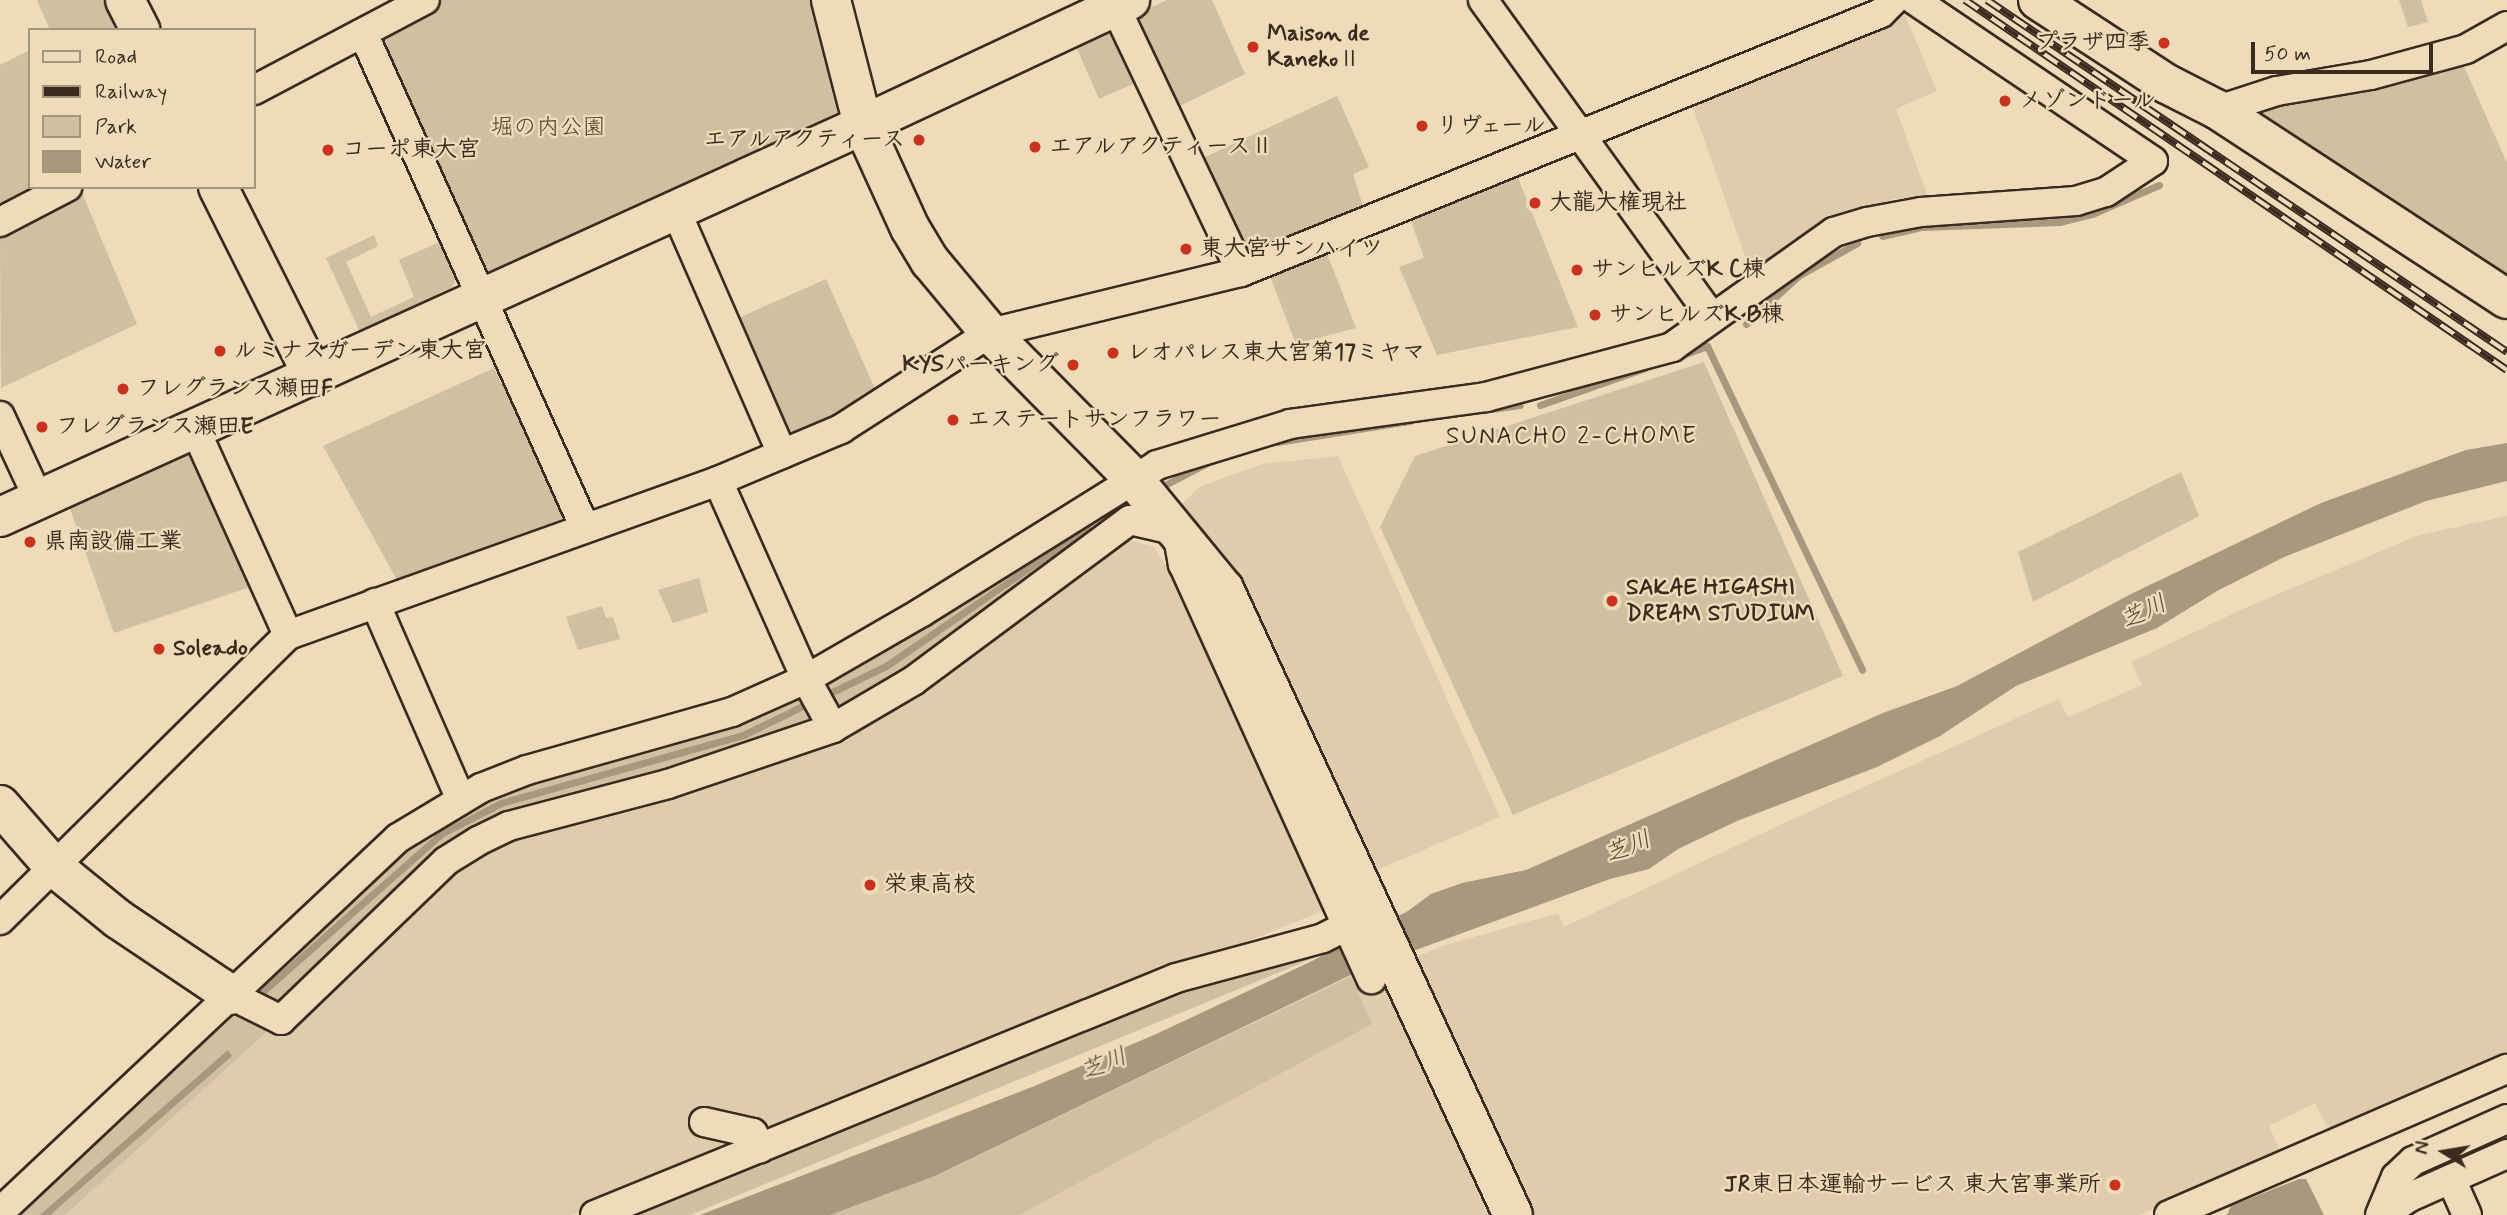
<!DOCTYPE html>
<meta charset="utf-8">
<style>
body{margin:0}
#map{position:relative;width:2507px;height:1215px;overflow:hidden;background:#eedbb9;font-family:Mynerve,"Klee One",sans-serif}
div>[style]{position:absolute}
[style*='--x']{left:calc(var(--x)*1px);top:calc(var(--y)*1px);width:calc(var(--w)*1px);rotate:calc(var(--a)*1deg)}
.built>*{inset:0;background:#dfccac}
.green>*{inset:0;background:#d0bfa0}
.water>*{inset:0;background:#a9977e}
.stream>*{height:7px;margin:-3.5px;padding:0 3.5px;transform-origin:3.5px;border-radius:3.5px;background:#a9977e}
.roads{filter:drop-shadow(2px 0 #3b2a1e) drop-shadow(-2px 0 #3b2a1e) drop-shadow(0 2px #3b2a1e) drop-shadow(0 -2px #3b2a1e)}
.street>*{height:28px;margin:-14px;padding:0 14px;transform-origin:14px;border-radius:14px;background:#eedbb9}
.secondary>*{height:38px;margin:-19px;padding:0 19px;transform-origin:19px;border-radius:19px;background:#eedbb9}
.rail>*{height:8px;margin-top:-4px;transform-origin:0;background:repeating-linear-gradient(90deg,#eedbb9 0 16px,#3b2a1e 0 32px);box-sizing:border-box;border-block:2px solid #3b2a1e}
.dots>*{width:19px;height:19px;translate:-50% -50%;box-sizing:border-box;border:4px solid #eedbb9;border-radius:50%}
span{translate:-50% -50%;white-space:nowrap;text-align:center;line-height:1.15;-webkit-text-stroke:5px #eedbb9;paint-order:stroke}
.poi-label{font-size:23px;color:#3b2a1e;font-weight:700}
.left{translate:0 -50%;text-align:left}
.right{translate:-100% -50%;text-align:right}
.park-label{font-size:23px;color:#514032}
.neighbourhood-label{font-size:24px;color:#3b2a1e;letter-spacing:2px}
.water-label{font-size:24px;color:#564536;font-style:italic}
.legend{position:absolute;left:28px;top:28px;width:228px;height:161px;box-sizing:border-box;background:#eedbb9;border:2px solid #a6947b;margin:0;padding:9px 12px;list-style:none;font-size:21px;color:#3b2a1e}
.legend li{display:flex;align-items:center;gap:14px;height:35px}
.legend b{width:35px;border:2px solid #a6947b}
.north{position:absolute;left:2409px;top:1117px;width:70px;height:70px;-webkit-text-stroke:5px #eedbb9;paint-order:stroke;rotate:281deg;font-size:19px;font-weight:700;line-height:28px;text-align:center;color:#3b2a1e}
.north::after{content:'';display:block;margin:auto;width:24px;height:32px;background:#3b2a1e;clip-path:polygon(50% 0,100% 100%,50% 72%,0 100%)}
.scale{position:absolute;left:2251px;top:42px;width:182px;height:32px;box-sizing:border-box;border:4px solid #3b2a1e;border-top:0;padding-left:9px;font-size:21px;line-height:24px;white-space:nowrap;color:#3b2a1e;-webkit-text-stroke:5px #eedbb9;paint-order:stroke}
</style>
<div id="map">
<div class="built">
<div style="clip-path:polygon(1905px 15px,1937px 91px,1896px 109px,1928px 197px,1893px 199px,1833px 217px,1751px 273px,1692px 105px)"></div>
<div style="clip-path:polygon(1338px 456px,1500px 817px,1377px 870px,1247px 598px,1220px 553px,1182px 504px,1199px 487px,1262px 464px)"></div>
<div style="clip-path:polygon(2507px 516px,2507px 1053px,2330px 1132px,2315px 1103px,2269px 1126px,2282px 1155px,2139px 1215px,1018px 1215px,1342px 990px,1442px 946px,1558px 913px,1564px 927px,1795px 818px,2059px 699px,2068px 717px,2142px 685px,2131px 662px,2247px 607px,2419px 535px)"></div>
<div style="clip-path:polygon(1113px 537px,1153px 546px,1168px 569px,1330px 908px,572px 1215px,60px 1215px,77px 1193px,281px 1020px,446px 861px)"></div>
</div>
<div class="green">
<div style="clip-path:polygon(37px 0,109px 0,124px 30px,50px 30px)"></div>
<div style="clip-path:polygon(425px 0,831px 0,863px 125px,482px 299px,363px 33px)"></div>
<div style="clip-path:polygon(1167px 0,1212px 0,1245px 74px,1178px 107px,1137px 14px)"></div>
<div style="clip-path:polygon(2399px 0,2421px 0,2428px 22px,2408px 27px)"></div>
<div style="clip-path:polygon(1105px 26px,1114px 31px,1135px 83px,1099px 99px,1074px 42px)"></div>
<div style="clip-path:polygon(30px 50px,30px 187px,33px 187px,0 204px,0 65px)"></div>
<div style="clip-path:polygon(2462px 62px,2507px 163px,2507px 280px,2252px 109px)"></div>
<div style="clip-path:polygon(1337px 96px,1369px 167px,1353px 174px,1364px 209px,1255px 251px,1246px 246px,1205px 157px)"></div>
<div style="clip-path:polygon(1516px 173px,1578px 327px,1437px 355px,1399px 267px,1424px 258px,1409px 215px)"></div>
<div style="clip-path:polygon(82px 193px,137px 324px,1px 388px,0 236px)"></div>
<div style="clip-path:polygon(374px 235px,378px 246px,346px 262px,371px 317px,414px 297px,399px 260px,440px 242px,458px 275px,452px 287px,360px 332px,326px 258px)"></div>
<div style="clip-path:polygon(1326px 251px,1356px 328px,1296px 344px,1268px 271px)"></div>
<div style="clip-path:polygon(826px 279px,876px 391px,821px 427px,788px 439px,734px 320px)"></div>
<div style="clip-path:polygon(1704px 362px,1843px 676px,1513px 815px,1380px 527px,1415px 456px)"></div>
<div style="clip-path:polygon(494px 368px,567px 517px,397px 580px,323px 446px)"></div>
<div style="clip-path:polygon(181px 446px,193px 451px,253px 586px,114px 633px,68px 503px)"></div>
<div style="clip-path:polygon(2181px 472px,2199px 516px,2033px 602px,2018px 552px)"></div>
<div style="clip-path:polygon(1110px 492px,1130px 520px,833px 728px,509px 826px,281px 1020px,231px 995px,460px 798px,732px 712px)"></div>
<div style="clip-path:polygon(699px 578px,708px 612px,673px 623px,658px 590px)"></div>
<div style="clip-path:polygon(602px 606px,606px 618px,613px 617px,620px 639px,578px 650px,566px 617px)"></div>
<div style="clip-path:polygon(1330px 942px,1333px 950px,690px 1215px,615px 1215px,1196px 979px)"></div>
<div style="clip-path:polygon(1351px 976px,1372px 1024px,1019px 1215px,830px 1215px,935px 1176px)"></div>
<div style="clip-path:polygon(227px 1009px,271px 1028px,65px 1215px,0 1215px)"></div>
</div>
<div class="water">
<div style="clip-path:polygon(2507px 443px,2507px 481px,2426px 501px,2284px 557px,2217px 591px,2157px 628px,2016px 686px,1940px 736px,1877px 767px,1737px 821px,1678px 849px,1649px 869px,1610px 879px,1361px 970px,935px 1176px,830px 1215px,700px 1215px,1032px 1087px,1154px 1035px,1312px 961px,1408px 911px,1431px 894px,1462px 883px,1526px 870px,1883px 713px,1957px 686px,2133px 593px,2321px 503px,2466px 450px)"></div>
<div style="clip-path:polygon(228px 1050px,232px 1056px,50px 1215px,40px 1215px)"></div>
<div style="clip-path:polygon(2299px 1179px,2306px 1179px,2324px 1215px,2227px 1215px,2231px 1206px)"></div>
</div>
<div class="stream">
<div style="--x:1882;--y:236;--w:40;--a:-13"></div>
<div style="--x:1921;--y:227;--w:138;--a:-2.1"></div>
<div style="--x:2059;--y:222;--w:34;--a:-14"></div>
<div style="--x:2092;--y:214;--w:73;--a:-23.4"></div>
<div style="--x:1746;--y:324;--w:71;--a:-42.7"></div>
<div style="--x:1798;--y:276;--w:68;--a:-29.2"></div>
<div style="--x:1680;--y:356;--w:29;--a:-20"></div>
<div style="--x:1707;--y:346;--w:359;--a:64.4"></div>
<div style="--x:1540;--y:405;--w:111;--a:-19.4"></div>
<div style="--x:1491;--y:409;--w:29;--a:-8"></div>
<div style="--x:1277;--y:442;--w:135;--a:-9"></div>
<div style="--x:1163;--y:486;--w:52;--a:-27.6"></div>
<div style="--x:1108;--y:514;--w:20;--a:-37"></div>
<div style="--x:824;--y:696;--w:69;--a:-25.8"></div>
<div style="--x:886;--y:666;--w:244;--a:-34.5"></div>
<div style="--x:262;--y:992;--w:239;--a:-41.4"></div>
<div style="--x:441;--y:834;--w:68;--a:-27.3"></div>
<div style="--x:501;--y:803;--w:251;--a:-15.7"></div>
<div style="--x:743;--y:735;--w:78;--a:-25.9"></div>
</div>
<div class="roads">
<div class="street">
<div style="--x:1112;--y:0;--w:301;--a:64.6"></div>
<div style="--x:1483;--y:0;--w:392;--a:54.2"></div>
<div style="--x:363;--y:33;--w:543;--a:65.84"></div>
<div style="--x:254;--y:90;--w:193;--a:-27.8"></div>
<div style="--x:2218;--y:110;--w:62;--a:-17.9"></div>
<div style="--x:2277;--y:91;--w:95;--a:-9.7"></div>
<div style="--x:2371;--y:75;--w:98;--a:-15.3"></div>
<div style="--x:2466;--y:49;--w:47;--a:-29.3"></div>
<div style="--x:676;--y:211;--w:265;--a:66.4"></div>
<div style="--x:0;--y:222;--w:76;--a:-27.6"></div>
<div style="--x:0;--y:416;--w:93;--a:65.1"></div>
<div style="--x:195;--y:429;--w:226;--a:65.7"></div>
<div style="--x:718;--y:481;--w:217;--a:66"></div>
<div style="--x:806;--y:679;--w:56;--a:61.1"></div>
<div style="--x:375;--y:603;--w:213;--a:66.4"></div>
<div style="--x:0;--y:920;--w:405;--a:-44.7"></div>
<div style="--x:288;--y:635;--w:457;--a:-19.7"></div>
<div style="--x:718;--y:481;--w:134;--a:-22.9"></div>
<div style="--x:841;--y:429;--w:177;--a:-32.8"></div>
<div style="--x:990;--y:333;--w:258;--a:-13.7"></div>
<div style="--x:1241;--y:272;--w:690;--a:-22.03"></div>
<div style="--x:1881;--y:13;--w:18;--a:-45"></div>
<div style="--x:231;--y:995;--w:56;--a:26.6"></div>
<div style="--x:281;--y:1020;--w:229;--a:-43.9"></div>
<div style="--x:446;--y:861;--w:38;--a:-32"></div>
<div style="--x:478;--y:841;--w:34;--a:-26"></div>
<div style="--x:509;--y:826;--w:164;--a:-14.8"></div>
<div style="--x:668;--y:784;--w:174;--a:-18.7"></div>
<div style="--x:833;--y:728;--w:93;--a:-30.4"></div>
<div style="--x:913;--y:681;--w:270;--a:-36.6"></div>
<div style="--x:1130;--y:520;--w:48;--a:13.2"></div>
<div style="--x:1177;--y:531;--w:34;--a:80"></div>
<div style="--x:1183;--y:564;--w:456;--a:65.6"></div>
<div style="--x:704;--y:1122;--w:50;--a:12.7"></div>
<div style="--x:753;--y:1133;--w:17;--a:66"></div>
<div style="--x:2451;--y:1179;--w:39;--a:66"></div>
<div style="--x:0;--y:1212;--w:546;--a:-43.22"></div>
<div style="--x:398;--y:838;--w:97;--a:-31.1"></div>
<div style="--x:481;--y:788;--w:49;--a:-21.4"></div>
<div style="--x:527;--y:770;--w:213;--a:-15.8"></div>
<div style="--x:732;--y:712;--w:81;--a:-24"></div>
<div style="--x:806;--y:679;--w:134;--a:-30"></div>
<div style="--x:922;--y:612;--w:277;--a:-32"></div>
<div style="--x:1157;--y:465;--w:139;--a:-17.1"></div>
<div style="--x:1290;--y:424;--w:198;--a:-7.8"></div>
<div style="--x:1486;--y:397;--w:193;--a:-15"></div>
<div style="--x:1672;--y:347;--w:199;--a:-35.4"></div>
<div style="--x:1834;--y:232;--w:34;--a:-17"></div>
<div style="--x:1867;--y:222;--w:55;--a:-10.5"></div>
<div style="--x:1921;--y:212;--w:155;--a:-4.1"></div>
<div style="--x:2076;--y:201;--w:31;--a:-17"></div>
<div style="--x:2106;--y:192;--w:56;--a:-33.4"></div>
<div style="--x:2153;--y:161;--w:288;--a:-146"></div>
<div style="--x:595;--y:1215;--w:627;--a:-22.19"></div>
<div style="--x:1176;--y:978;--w:152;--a:-15.2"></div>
<div style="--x:1323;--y:938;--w:27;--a:-27"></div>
<div style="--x:2169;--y:1215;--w:368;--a:-23.4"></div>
<div style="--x:2380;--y:1215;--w:41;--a:-67.2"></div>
<div style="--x:2396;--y:1177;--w:23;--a:-43"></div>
<div style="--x:2413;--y:1161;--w:103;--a:-24.1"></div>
<div style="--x:2383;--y:1215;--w:32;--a:-34"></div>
<div style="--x:2410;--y:1197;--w:106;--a:-23.9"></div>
</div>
<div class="secondary">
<div style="--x:125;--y:0;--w:34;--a:63"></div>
<div style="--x:831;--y:0;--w:129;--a:75.6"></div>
<div style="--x:863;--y:125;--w:113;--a:65.5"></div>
<div style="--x:910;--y:228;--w:39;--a:59"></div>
<div style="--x:930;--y:261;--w:94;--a:50.2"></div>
<div style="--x:990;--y:333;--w:202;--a:45.4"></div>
<div style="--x:1132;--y:477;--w:145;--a:50.6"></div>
<div style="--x:1224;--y:589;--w:689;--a:65.22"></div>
<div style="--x:2038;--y:0;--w:154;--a:33.1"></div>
<div style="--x:2167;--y:84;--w:57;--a:27"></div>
<div style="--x:2218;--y:110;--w:345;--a:33.2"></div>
<div style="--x:218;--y:187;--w:212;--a:63.3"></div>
<div style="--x:0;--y:517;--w:948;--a:-24.43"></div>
<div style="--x:863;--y:125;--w:295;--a:-25.1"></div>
<div style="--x:0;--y:805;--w:82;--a:48.9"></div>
<div style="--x:54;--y:867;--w:82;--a:39.1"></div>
<div style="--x:118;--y:919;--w:136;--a:33.9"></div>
</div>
</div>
<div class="rail">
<div style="--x:1965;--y:0;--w:656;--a:34.32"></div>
<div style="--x:1987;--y:0;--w:628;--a:34.09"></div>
</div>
<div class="dots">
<div style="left:2164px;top:43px;background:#c8321e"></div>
<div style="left:1253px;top:47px;background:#c8321e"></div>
<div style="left:2005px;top:101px;background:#c8321e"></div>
<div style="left:1422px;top:126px;background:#c8321e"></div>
<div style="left:919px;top:140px;background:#c8321e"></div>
<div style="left:1035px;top:147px;background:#c8321e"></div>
<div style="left:328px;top:150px;background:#c8321e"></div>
<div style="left:1535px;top:203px;background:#c8321e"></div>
<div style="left:1186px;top:249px;background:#c8321e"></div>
<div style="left:1577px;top:270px;background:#c8321e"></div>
<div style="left:1595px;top:315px;background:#c8321e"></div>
<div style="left:220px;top:351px;background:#c8321e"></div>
<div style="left:1113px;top:353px;background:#c8321e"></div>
<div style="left:1073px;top:365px;background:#c8321e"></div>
<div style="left:123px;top:389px;background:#c8321e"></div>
<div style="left:953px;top:420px;background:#c8321e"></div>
<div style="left:42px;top:427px;background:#c8321e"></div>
<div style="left:30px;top:542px;background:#c8321e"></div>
<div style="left:1612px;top:601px;background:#c8321e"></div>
<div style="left:159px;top:649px;background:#c8321e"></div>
<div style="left:870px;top:885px;background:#c8321e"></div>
<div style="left:2115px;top:1185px;background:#c8321e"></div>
</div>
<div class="poi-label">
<span class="left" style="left:1267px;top:47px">Maison de<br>KanekoⅡ</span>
<span class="right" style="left:2150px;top:43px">プラザ四季</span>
<span class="left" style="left:2019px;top:101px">メゾンドール</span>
<span class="left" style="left:1436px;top:126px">リヴェール</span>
<span class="right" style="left:905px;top:140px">エアルアクティース</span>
<span class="left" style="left:1049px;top:147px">エアルアクティースⅡ</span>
<span class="left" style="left:342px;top:150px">コーポ東大宮</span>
<span class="left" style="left:1549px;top:203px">大龍大権現社</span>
<span class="left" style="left:1200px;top:249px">東大宮サンハイツ</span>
<span class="left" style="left:1591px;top:270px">サンヒルズK C棟</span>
<span class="left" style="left:1609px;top:315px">サンヒルズK B棟</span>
<span class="left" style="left:234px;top:351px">ルミナスガーデン東大宮</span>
<span class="left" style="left:1127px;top:353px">レオパレス東大宮第17ミヤマ</span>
<span class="right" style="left:1059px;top:365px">KYSパーキング</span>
<span class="left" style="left:137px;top:389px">フレグランス瀬田F</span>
<span class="left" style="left:967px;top:420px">エステートサンフラワー</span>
<span class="left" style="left:56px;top:427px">フレグランス瀬田E</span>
<span class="left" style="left:44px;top:542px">県南設備工業</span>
<span class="left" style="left:1626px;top:601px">SAKAE HIGASHI<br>DREAM STUDIUM</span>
<span class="left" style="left:173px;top:649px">Soleado</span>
<span class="left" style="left:884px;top:885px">栄東高校</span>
<span class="right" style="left:2101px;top:1185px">JR東日本運輸サービス 東大宮事業所</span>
</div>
<div class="park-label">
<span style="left:548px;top:128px">堀の内公園</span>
</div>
<div class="neighbourhood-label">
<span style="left:1572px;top:437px">SUNACHO 2-CHOME</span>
</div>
<div class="water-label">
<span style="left:2144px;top:613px;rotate:-26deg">芝川</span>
<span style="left:1628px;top:848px;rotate:-23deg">芝川</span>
<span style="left:1104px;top:1065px;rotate:-22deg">芝川</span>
</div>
<ul class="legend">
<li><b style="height:9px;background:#eedbb9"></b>Road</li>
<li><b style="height:9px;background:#3b2a1e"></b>Railway</li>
<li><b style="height:19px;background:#d0bfa0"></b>Park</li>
<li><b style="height:19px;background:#a9977e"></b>Water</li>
</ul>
<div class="north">N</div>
<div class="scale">50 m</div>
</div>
